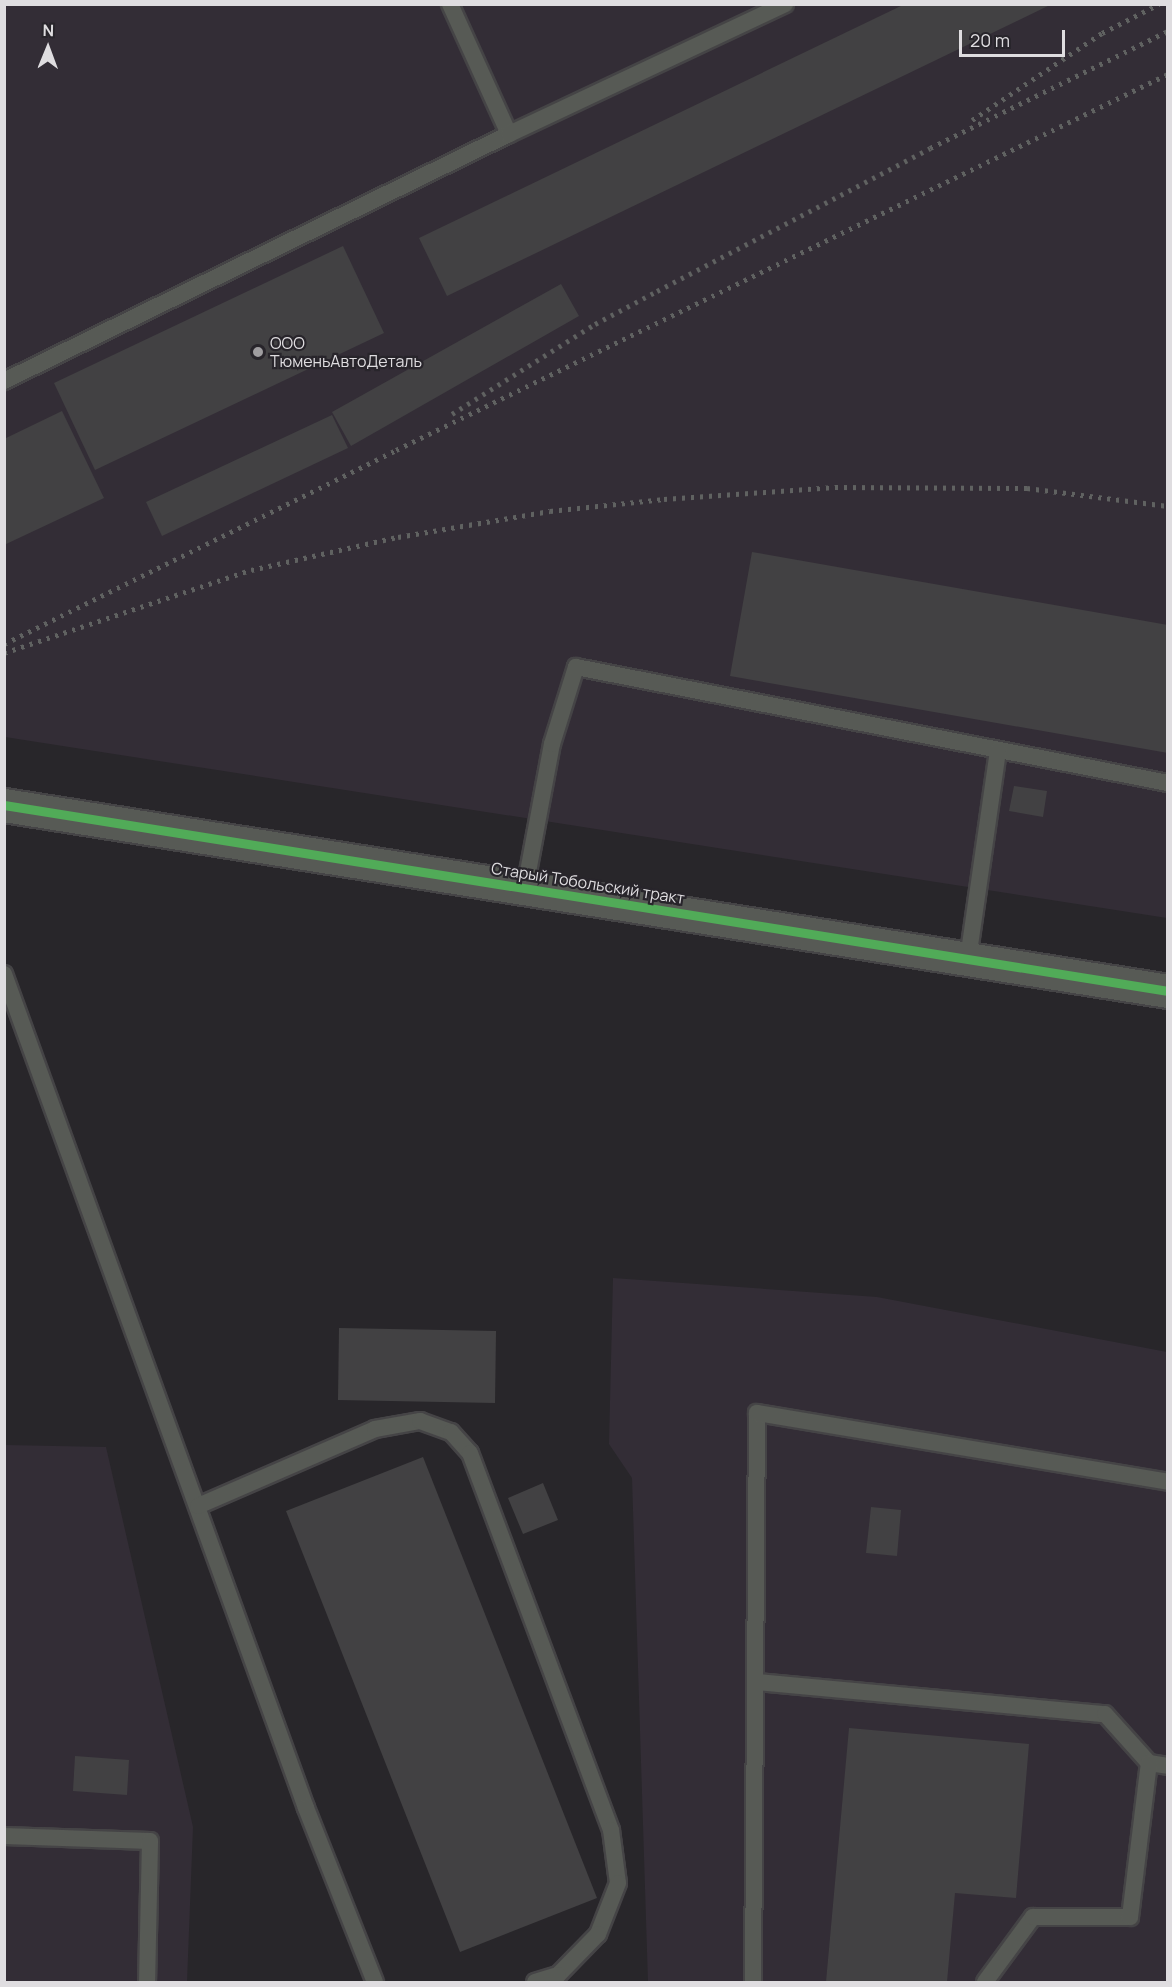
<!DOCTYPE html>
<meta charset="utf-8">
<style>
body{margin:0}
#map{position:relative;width:1172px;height:1987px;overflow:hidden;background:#28262a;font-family:Manrope,sans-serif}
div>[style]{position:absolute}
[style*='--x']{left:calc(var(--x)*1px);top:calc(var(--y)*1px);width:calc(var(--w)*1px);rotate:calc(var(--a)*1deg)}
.built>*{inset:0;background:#332d36}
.building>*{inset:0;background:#424143}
.roads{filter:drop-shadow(2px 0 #454446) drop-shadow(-2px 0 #454446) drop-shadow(0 2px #454446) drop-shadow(0 -2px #454446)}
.service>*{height:16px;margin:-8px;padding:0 8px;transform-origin:8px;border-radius:8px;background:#575a55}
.tertiary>*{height:33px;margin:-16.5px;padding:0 16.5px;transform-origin:16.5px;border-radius:16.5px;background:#575a55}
.rail>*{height:4.5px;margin-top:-2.25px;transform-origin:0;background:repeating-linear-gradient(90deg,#606261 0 3px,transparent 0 9px)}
.cycleway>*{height:9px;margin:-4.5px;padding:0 4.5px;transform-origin:4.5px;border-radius:4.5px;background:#51ab58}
.dots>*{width:16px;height:16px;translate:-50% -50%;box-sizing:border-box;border:3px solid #28252b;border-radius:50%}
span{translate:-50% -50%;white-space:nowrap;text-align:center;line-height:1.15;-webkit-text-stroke:4.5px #28252b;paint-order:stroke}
.poi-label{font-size:16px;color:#dfdde0}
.left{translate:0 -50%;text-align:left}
.street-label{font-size:16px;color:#dfdde0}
.frame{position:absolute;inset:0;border:6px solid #dfdde0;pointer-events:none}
.north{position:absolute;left:18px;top:18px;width:60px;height:60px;-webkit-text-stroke:4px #28252b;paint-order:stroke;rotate:1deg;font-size:16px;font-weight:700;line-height:24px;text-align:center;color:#dfdde0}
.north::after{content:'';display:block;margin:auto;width:21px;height:27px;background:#dfdde0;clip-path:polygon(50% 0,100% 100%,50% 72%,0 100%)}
.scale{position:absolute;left:959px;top:30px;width:106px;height:27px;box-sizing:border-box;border:3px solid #dfdde0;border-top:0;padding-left:8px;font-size:18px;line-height:21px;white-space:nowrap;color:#dfdde0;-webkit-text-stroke:4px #28252b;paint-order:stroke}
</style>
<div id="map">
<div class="built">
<div style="clip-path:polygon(4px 5px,1167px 5px,1167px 918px,5px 737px)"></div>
<div style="clip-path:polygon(613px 1278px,877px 1297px,1167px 1352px,1167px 1982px,648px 1982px,632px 1478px,609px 1444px)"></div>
<div style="clip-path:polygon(5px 1445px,106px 1447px,193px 1827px,187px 1982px,5px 1982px)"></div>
</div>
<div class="building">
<div style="clip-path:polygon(905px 4px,1052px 4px,447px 296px,419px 238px)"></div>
<div style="clip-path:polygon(343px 246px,384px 333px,95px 470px,54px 383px)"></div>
<div style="clip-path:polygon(561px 284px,579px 316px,351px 446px,332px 412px)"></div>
<div style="clip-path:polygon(62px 411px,104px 498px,4px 545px,4px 439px)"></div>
<div style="clip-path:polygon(332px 415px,348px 448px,162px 536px,146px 502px)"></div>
<div style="clip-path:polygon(752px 552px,1168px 625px,1168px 753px,730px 676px)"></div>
<div style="clip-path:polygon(1014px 786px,1047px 791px,1043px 817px,1009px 811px)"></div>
<div style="clip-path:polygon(339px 1328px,496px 1331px,495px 1403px,338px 1400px)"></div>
<div style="clip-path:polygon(423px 1457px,597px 1898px,460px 1952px,286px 1511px)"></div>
<div style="clip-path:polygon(543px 1483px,558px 1520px,523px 1534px,508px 1498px)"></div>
<div style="clip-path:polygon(871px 1507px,901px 1510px,897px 1556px,866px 1553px)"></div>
<div style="clip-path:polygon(849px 1728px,1029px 1744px,1016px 1898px,955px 1893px,947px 1982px,826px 1982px)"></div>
<div style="clip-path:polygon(75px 1756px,129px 1760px,127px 1795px,73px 1791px)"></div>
</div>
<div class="roads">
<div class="service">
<div style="--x:450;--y:4;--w:143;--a:65.6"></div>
<div style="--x:4;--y:381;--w:562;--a:-26.06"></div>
<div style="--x:509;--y:134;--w:305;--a:-25.2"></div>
<div style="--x:525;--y:888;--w:147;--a:-79.4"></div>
<div style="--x:552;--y:744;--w:81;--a:-72.7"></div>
<div style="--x:576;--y:667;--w:603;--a:11.09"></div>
<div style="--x:968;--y:959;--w:211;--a:-81.8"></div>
<div style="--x:4;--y:974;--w:887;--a:70.09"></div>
<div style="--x:306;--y:1808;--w:187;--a:68.4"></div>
<div style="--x:198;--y:1506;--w:193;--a:-23.5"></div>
<div style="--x:375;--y:1429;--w:46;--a:-10.1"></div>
<div style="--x:420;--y:1421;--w:33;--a:20"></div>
<div style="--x:451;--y:1432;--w:28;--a:48"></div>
<div style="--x:470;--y:1453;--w:403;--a:69.5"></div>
<div style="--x:611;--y:1830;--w:53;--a:82.5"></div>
<div style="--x:618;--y:1883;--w:55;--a:111.4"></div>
<div style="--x:598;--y:1934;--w:57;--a:134.3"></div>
<div style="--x:558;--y:1975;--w:24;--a:163"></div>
<div style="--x:757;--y:1682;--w:349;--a:5.3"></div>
<div style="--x:1105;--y:1714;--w:66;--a:48.1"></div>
<div style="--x:1149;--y:1763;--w:19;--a:9"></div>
<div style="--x:4;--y:1836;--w:146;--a:2"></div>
<div style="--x:150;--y:1841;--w:141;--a:91.2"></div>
<div style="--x:753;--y:1982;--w:569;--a:-89.6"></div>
<div style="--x:757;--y:1413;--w:417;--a:9.5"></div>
<div style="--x:985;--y:1982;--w:81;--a:-53.6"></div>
<div style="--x:1033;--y:1917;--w:97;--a:0"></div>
<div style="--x:1130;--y:1917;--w:155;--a:-83"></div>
</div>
<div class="tertiary">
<div style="--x:4;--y:805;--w:1179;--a:9.08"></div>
</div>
</div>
<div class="rail">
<div style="--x:972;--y:120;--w:156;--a:-33.8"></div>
<div style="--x:1102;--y:33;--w:64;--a:-27"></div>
<div style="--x:452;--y:414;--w:169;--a:-32.2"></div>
<div style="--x:595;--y:324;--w:70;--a:-28"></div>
<div style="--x:657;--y:291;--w:308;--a:-27.6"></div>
<div style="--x:930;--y:148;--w:265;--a:-26.2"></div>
<div style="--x:4;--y:644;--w:437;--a:-26.3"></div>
<div style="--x:396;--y:450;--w:859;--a:-25.97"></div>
<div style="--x:4;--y:653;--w:261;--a:-18.6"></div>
<div style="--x:251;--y:570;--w:151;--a:-12.7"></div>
<div style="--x:398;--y:537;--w:154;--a:-9.7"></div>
<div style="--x:550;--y:511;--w:115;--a:-6"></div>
<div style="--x:664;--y:499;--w:171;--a:-4"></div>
<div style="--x:835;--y:487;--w:192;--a:0.3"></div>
<div style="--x:1027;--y:488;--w:142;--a:7.3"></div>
</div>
<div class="cycleway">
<div style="--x:4;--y:805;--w:1179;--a:9.08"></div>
</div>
<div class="dots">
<div style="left:258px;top:352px;background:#9f9da0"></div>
</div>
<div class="poi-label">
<span class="left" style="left:270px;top:352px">ООО<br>ТюменьАвтоДеталь</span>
</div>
<div class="street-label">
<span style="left:588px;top:883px;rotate:9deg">Старый Тобольский тракт</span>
</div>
<div class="frame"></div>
<div class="north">N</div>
<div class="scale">20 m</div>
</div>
